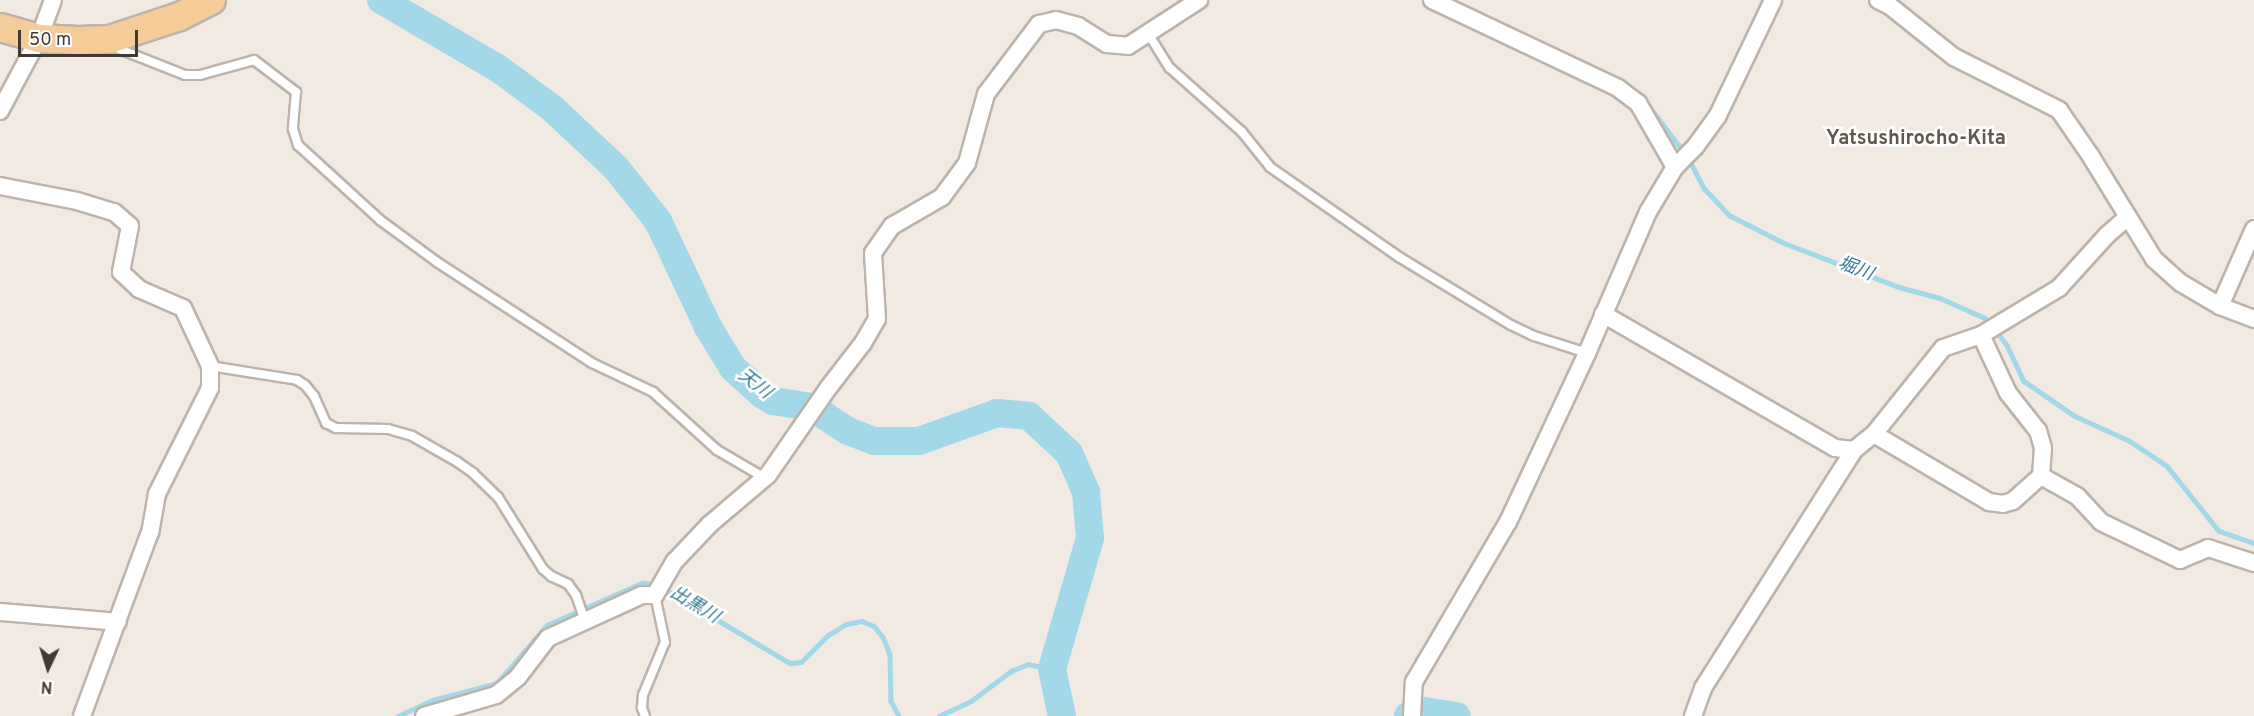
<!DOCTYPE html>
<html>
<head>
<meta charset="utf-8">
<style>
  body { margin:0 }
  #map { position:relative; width:2254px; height:716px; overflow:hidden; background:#f0eae3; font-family:Overpass,"Noto Sans JP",sans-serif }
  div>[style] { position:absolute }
  .stream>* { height:4.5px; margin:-2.25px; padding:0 2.25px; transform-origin:2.25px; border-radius:2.25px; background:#a3d8e9 }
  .river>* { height:28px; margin:-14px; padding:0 14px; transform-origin:14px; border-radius:14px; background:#a3d8e9 }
  .roads { filter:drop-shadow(2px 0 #bdb3aa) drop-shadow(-2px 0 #bdb3aa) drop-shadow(0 2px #bdb3aa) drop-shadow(0 -2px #bdb3aa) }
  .service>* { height:8px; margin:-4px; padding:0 4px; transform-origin:4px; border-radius:4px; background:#fff }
  .minor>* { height:16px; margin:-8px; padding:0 8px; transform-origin:8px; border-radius:8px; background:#fff }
  .primary>* { height:27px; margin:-13.5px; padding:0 13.5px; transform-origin:13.5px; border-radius:13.5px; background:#f5cb97 }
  span { translate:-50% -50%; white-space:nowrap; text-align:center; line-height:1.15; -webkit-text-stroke:5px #fff; paint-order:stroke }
  .water-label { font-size:18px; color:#337b94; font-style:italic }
  .quarter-label { font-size:20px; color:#63564c; font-weight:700 }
  .north { position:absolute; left:18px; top:638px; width:60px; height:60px; -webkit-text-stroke:4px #fff; paint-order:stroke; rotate:184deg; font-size:16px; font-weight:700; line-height:24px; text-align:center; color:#413a34 }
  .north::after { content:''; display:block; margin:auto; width:21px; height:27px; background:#413a34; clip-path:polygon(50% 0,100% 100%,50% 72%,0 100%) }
  .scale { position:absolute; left:18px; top:30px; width:120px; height:27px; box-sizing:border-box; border:3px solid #413a34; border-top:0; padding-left:8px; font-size:18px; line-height:21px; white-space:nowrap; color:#413a34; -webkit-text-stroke:4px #fff; paint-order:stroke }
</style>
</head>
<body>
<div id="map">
  <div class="stream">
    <div style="left:1646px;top:102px;width:63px;rotate:52.8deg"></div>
    <div style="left:1689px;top:159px;width:33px;rotate:63deg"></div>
    <div style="left:1704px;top:188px;width:37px;rotate:47deg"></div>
    <div style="left:1729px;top:215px;width:62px;rotate:27deg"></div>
    <div style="left:1784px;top:243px;width:123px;rotate:20.9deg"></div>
    <div style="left:1899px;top:287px;width:42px;rotate:15deg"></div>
    <div style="left:1940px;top:298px;width:49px;rotate:24deg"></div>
    <div style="left:1985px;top:318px;width:8px;rotate:50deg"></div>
    <div style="left:1996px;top:331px;width:18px;rotate:52deg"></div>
    <div style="left:2007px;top:345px;width:40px;rotate:65deg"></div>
    <div style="left:2024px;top:381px;width:62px;rotate:34.5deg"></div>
    <div style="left:2075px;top:416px;width:60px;rotate:24.4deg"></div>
    <div style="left:2130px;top:441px;width:45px;rotate:34deg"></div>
    <div style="left:2167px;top:466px;width:83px;rotate:51.3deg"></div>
    <div style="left:2219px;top:531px;width:37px;rotate:19deg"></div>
    <div style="left:664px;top:588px;width:147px;rotate:30.8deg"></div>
    <div style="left:790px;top:663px;width:11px;rotate:-5deg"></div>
    <div style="left:801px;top:662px;width:37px;rotate:-45deg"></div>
    <div style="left:827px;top:636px;width:22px;rotate:-32deg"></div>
    <div style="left:846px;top:624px;width:16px;rotate:-11deg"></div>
    <div style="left:862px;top:621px;width:13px;rotate:23deg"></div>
    <div style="left:874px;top:626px;width:14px;rotate:51deg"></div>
    <div style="left:883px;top:637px;width:18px;rotate:68deg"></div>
    <div style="left:890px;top:654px;width:47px;rotate:88.8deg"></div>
    <div style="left:891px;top:701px;width:17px;rotate:62deg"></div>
    <div style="left:398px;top:716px;width:38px;rotate:-25deg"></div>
    <div style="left:433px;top:700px;width:66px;rotate:-14.9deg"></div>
    <div style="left:497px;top:683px;width:77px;rotate:-49.2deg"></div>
    <div style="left:547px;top:625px;width:104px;rotate:-23.9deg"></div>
    <div style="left:642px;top:583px;width:15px;rotate:4deg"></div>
    <div style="left:939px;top:716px;width:35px;rotate:-25deg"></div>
    <div style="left:971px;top:701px;width:50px;rotate:-36.9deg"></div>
    <div style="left:1011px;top:671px;width:18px;rotate:-22deg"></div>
    <div style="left:1028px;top:664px;width:25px;rotate:12deg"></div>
  </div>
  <div class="river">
    <div style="left:381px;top:0;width:137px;rotate:30.3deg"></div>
    <div style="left:499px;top:69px;width:67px;rotate:36.5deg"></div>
    <div style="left:553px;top:109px;width:86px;rotate:43.1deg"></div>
    <div style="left:616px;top:168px;width:68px;rotate:51.6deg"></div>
    <div style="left:658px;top:221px;width:117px;rotate:64.7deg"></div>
    <div style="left:708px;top:327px;width:48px;rotate:58.6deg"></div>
    <div style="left:733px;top:368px;width:40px;rotate:42deg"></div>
    <div style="left:763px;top:395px;width:12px;rotate:31deg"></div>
    <div style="left:773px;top:401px;width:38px;rotate:9deg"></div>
    <div style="left:811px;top:407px;width:44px;rotate:33deg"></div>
    <div style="left:848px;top:431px;width:28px;rotate:21deg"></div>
    <div style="left:874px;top:441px;width:45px"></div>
    <div style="left:919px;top:441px;width:83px;rotate:-19.7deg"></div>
    <div style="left:997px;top:413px;width:32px;rotate:5deg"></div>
    <div style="left:1029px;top:416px;width:54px;rotate:42.8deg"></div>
    <div style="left:1069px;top:453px;width:43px;rotate:66.4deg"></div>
    <div style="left:1086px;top:492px;width:46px;rotate:85deg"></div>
    <div style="left:1090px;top:538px;width:136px;rotate:106.2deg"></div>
    <div style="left:1052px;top:669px;width:48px;rotate:78deg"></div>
    <div style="left:1408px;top:716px;width:17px;rotate:-17deg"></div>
    <div style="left:1424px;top:711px;width:33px;rotate:9deg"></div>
  </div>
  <div class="roads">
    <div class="service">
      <div style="left:1149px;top:35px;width:39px;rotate:58deg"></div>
      <div style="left:1170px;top:68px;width:96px;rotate:41.6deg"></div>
      <div style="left:1242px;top:132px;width:45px;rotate:51.3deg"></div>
      <div style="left:1270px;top:167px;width:157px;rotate:34.9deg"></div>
      <div style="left:1399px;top:257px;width:131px;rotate:31.3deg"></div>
      <div style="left:1511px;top:325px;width:25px;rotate:26deg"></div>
      <div style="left:1534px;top:336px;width:56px;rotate:17.8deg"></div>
      <div style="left:111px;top:43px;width:5px;rotate:53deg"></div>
      <div style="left:114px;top:47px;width:76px;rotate:21.5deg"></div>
      <div style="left:185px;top:75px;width:15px"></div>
      <div style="left:200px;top:75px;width:56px;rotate:-15.5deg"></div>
      <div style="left:254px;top:60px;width:53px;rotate:37.3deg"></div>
      <div style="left:296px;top:92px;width:37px;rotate:95deg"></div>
      <div style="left:293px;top:129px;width:17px;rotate:73deg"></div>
      <div style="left:298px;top:145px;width:111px;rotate:42.4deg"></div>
      <div style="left:380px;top:220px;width:71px;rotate:36.4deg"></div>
      <div style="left:437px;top:262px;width:185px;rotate:33.1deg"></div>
      <div style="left:592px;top:363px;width:68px;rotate:25.4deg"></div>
      <div style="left:653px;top:392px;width:86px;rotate:42.2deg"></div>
      <div style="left:717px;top:450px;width:56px;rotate:30.3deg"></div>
      <div style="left:210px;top:366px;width:88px;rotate:9.1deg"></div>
      <div style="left:297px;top:380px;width:9px;rotate:32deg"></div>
      <div style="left:305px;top:385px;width:14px;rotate:51deg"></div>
      <div style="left:314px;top:396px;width:30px;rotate:66deg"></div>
      <div style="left:326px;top:423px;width:11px;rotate:27deg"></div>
      <div style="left:336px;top:428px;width:52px;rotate:1.1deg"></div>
      <div style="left:388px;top:429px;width:25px;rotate:16deg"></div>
      <div style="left:412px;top:436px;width:51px;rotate:29.6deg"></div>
      <div style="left:456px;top:461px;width:21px;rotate:35deg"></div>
      <div style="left:473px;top:473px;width:35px;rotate:44deg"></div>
      <div style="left:498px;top:497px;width:85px;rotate:58deg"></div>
      <div style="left:543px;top:569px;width:11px;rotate:41deg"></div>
      <div style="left:551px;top:576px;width:19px;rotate:25deg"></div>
      <div style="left:568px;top:584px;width:14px;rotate:54deg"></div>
      <div style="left:576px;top:595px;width:28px;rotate:71deg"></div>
      <div style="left:645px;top:716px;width:9px;rotate:-111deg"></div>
      <div style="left:642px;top:708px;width:13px;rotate:-86deg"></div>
      <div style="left:643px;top:695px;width:57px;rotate:-67.5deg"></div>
      <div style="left:665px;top:642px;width:48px;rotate:-102deg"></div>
    </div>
    <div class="minor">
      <div style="left:1432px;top:0;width:206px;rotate:25.3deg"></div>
      <div style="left:1618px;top:88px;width:25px;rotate:37deg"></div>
      <div style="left:1638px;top:103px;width:74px;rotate:60deg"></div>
      <div style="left:1878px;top:0;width:13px;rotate:27deg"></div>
      <div style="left:1890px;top:6px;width:82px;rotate:38.6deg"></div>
      <div style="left:1954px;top:57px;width:118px;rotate:26.8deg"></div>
      <div style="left:2059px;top:110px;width:55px;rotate:55.4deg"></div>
      <div style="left:2090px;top:155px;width:122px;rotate:58.4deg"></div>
      <div style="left:2154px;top:259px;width:36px;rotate:42deg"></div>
      <div style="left:2181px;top:283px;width:45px;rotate:30.5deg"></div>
      <div style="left:2220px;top:306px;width:36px;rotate:21deg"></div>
      <div style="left:0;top:111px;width:83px;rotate:-61.9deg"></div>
      <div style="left:39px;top:38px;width:40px;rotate:-69.8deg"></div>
      <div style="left:0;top:186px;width:78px;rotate:11deg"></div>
      <div style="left:77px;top:201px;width:39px;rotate:17deg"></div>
      <div style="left:114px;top:212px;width:21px;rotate:41deg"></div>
      <div style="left:130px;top:226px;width:47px;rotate:101.1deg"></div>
      <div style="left:121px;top:272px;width:25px;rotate:43deg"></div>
      <div style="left:139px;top:289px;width:48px;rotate:23.4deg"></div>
      <div style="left:183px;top:308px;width:64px;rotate:65deg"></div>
      <div style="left:210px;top:366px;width:22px;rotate:90deg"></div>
      <div style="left:210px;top:388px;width:119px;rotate:116.6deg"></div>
      <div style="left:157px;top:494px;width:39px;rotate:100deg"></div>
      <div style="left:150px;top:532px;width:196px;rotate:110.3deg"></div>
      <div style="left:2220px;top:306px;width:84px;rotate:-66.2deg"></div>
      <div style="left:1603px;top:314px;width:268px;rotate:30deg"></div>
      <div style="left:1835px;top:448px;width:19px;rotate:6deg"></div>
      <div style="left:1874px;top:434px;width:134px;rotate:30.6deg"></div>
      <div style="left:1989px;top:502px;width:14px;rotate:8deg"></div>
      <div style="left:2003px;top:504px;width:10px;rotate:-17deg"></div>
      <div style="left:2013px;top:501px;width:38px;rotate:-42deg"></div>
      <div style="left:2041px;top:476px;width:28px;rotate:-86deg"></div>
      <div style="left:2043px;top:448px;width:18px;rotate:-106deg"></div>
      <div style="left:2038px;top:431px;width:48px;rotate:-128.3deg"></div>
      <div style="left:2008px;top:393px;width:64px;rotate:-115deg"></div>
      <div style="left:2041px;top:476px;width:41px;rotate:29.1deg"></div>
      <div style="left:2077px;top:496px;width:35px;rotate:47deg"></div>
      <div style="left:2101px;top:522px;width:88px;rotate:25.7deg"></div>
      <div style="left:2180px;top:560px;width:30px;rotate:-23deg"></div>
      <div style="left:2208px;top:548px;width:48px;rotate:18.1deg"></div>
      <div style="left:0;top:612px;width:118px;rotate:4.8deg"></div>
      <div style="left:424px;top:716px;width:75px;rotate:-16.3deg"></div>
      <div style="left:496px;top:695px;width:28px;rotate:-39deg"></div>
      <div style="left:518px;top:677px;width:49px;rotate:-52.4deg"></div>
      <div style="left:548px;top:638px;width:103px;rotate:-24.6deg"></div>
      <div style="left:642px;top:595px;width:13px"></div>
      <div style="left:655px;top:595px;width:39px;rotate:-60deg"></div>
      <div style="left:675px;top:561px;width:50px;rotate:-46.6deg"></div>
      <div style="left:709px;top:525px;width:77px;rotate:-40.3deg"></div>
      <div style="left:768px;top:475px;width:107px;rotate:-55.3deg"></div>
      <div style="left:829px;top:387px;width:56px;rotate:-52.3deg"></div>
      <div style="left:863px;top:343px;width:28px;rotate:-60deg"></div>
      <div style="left:877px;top:319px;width:66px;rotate:-93.5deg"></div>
      <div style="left:873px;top:253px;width:33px;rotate:-55deg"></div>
      <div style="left:892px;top:226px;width:58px;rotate:-30.1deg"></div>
      <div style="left:942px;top:197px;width:42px;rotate:-53.7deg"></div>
      <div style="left:967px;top:163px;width:72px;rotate:-74.6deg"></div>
      <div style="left:986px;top:94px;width:88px;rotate:-52.9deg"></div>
      <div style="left:1039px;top:24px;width:17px;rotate:-13deg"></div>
      <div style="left:1056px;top:20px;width:23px;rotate:15deg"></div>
      <div style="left:1078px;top:26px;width:34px;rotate:32deg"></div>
      <div style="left:1107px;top:44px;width:21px;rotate:5deg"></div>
      <div style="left:1128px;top:46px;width:85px;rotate:-32.9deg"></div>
      <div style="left:1412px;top:716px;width:34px;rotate:-87deg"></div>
      <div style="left:1414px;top:682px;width:186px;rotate:-59.6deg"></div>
      <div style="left:1508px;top:522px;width:187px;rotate:-64.9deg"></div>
      <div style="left:1587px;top:353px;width:154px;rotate:-66.6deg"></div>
      <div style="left:1648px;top:212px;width:52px;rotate:-59deg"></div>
      <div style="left:1675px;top:167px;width:28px;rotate:-45deg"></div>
      <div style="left:1695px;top:147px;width:39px;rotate:-54deg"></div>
      <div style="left:1718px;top:115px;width:127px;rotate:-64.4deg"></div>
      <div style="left:1693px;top:716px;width:30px;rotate:-70deg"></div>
      <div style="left:1703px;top:688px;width:282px;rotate:-57.6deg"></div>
      <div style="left:1854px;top:450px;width:26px;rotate:-39deg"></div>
      <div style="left:1874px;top:434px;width:110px;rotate:-51.3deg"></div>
      <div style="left:1943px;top:348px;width:40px;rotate:-18.9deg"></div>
      <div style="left:1981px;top:335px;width:91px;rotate:-31.1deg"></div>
      <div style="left:2059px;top:288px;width:72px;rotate:-47.8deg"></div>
      <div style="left:2107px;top:235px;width:28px;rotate:-41deg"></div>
    </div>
    <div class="primary">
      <div style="left:0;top:27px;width:41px;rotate:15.8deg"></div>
      <div style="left:39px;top:38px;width:39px;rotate:3deg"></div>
      <div style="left:78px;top:40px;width:31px;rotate:-2deg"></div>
      <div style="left:109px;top:39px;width:74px;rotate:-18.2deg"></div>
      <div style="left:179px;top:16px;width:36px;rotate:-27deg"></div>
    </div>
  </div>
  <div class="water-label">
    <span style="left:1855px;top:270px;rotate:21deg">堀川</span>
    <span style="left:754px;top:385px;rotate:38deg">天川</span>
    <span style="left:694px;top:606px;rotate:31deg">出黒川</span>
  </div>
  <div class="quarter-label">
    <span style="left:1916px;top:139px">Yatsushirocho-Kita</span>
  </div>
  <div class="north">N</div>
  <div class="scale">50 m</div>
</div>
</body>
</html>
